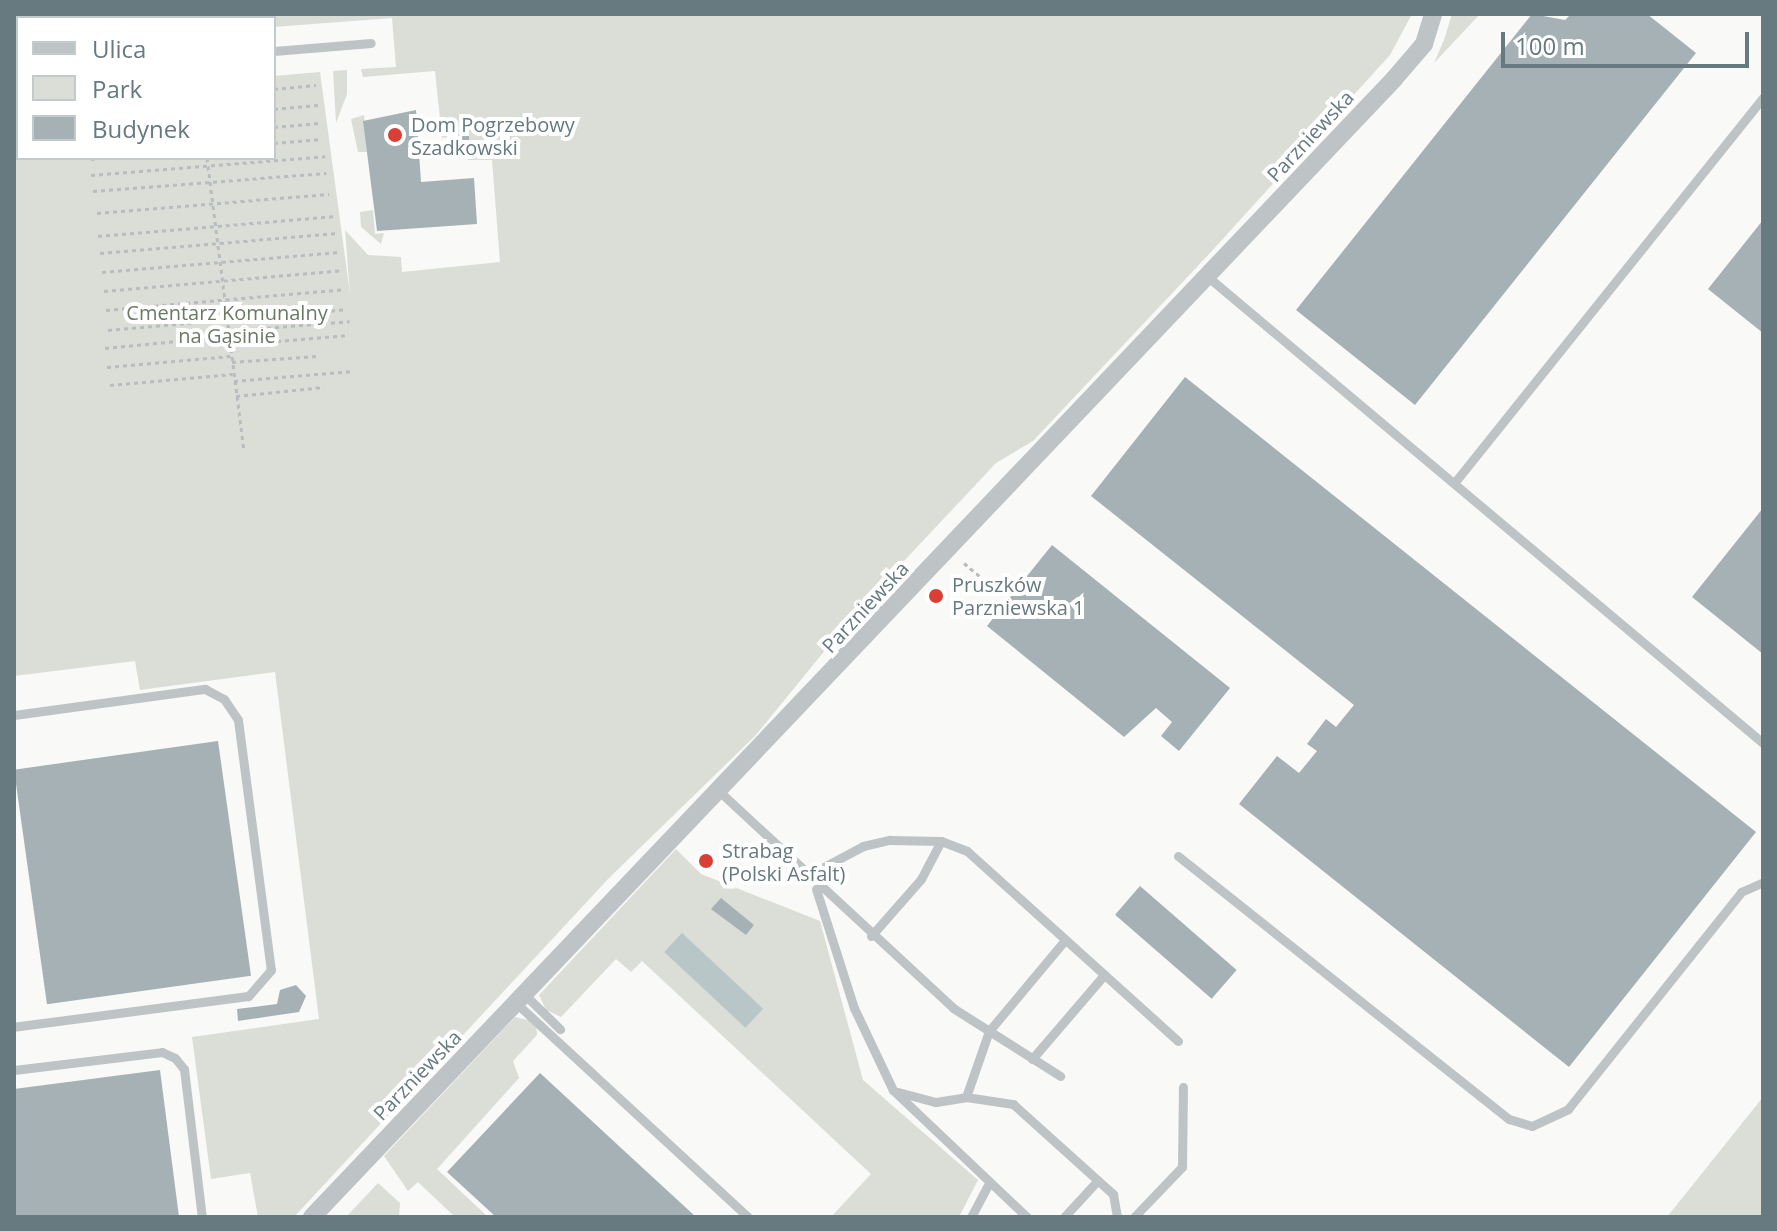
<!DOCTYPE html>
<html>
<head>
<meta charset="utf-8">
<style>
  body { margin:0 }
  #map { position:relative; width:1777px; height:1231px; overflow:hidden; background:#f9f9f7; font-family:"Open Sans",sans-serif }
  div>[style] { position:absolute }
  .green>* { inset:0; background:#daded6 }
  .water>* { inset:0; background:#b8c6c8; transform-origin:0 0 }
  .building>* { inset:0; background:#a5b1b4; transform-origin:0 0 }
  .path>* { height:3px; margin-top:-1.5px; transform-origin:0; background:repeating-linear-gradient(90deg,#b9bdbf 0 4px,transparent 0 8px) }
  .lane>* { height:9px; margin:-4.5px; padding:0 4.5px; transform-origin:4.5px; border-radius:4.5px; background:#bec4c6 }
  .street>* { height:18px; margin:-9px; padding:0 9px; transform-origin:9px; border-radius:9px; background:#bec4c6 }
  .dots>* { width:22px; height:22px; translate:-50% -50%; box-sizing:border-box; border:4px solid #fff; border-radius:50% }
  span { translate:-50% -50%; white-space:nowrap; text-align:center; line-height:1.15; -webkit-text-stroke:8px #fff; paint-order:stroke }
  .poi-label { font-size:20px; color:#667a80 }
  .left { translate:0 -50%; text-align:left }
  .street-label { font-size:20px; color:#667a80 }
  .park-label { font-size:20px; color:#6c7965 }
  .frame { position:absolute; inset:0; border:16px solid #667a80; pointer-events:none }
  .legend { position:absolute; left:16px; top:16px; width:260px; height:144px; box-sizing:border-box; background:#fff; border:2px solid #c2cacc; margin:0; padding:10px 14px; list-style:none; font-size:24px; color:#667a80 }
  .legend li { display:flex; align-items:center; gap:16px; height:40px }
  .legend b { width:40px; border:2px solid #c2cacc }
  .scale { position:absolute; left:1501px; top:32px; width:248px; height:36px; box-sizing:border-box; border:4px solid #667a80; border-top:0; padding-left:10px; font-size:24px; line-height:28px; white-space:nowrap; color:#667a80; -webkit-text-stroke:6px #fff; paint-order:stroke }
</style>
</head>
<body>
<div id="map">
  <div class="green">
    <div style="clip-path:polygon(14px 14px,1412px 14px,1390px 55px,1210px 253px,1033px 441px,996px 463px,858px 610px,755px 736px,608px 879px,294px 1217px,258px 1217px,250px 1173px,211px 1179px,192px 1037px,319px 1019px,275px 672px,140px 690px,135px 661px,14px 676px,14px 97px,18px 158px,274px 158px,274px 76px,320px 72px,350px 294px,345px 230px,368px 255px,401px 257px,402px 272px,500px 262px,492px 160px,468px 160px,469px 134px,442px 138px,435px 71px,363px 77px,361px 69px,396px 67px,392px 18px,274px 27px,274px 18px,18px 18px,14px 47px)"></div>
    <div style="clip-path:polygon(1452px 14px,1480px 14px,1434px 63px,1444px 40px)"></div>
    <div style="clip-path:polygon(347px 70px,347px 94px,336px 123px,333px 71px)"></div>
    <div style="clip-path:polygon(364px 115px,367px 152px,358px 152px,351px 119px)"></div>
    <div style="clip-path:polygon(373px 210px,375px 234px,384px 233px,381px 244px,361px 227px,360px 212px)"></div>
    <div style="clip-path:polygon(676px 849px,701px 874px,820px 921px,863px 1080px,978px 1180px,959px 1217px,831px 1217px,871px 1174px,642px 961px,631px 972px,616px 959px,561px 1017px,546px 1010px,539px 995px)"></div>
    <div style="clip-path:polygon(515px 1017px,536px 1022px,537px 1035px,513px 1061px,519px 1078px,437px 1169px,488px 1217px,455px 1217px,418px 1182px,408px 1191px,384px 1156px)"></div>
    <div style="clip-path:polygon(1763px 1097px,1763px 1217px,1667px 1217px)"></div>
    <div style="clip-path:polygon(378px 1183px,400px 1203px,399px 1217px,346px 1217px)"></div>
  </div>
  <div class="water">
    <div style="left:682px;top:933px;width:111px;height:26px;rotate:43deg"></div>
  </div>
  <div class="building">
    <div style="clip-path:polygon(1532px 14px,1565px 20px,1571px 14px,1647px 14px,1696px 53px,1415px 405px,1296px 310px)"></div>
    <div style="clip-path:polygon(416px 110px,421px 182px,474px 178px,477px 224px,377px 231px,363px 121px)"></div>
    <div style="left:458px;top:134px;width:11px;height:15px"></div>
    <div style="clip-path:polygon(1763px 220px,1763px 333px,1708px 289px)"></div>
    <div style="clip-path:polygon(1185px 377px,1756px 832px,1569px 1067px,1239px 804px,1277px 756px,1299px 773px,1317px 751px,1307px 744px,1326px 719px,1336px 727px,1354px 705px,1091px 496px)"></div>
    <div style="clip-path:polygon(1763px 508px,1763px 654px,1692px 597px)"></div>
    <div style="clip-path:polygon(1052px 545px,1230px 688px,1179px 751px,1161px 736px,1172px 722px,1156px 708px,1124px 737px,987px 626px)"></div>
    <div style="left:218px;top:741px;width:237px;height:206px;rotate:82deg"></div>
    <div style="left:709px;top:851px;width:8px;height:19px;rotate:45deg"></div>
    <div style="left:1140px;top:886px;width:128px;height:38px;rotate:41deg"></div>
    <div style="clip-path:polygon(721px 898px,754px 925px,746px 935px,711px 909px)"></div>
    <div style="clip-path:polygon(296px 985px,306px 996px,299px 1012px,238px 1021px,237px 1009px,277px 1004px,280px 990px)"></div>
    <div style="clip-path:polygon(160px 1070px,179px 1217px,14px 1217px,14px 1089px)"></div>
    <div style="clip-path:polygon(540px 1073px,633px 1159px,696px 1217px,496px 1217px,447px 1172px)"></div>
  </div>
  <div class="path">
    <div style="left:274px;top:89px;width:42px;rotate:-5.4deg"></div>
    <div style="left:274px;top:109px;width:44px;rotate:-5.2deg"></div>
    <div style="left:274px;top:127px;width:46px;rotate:-5deg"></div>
    <div style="left:274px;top:143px;width:48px;rotate:-4.8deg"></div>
    <div style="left:207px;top:158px;width:293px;rotate:82.8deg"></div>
    <div style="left:91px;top:159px;width:8px;rotate:-7deg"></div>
    <div style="left:91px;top:175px;width:235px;rotate:-4.6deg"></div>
    <div style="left:93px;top:191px;width:234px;rotate:-4.4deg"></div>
    <div style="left:97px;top:213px;width:233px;rotate:-4.7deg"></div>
    <div style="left:98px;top:236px;width:238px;rotate:-4.8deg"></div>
    <div style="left:100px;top:253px;width:238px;rotate:-4.8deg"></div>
    <div style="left:102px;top:272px;width:238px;rotate:-4.8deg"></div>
    <div style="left:104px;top:291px;width:239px;rotate:-5deg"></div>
    <div style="left:106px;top:310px;width:239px;rotate:-5deg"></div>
    <div style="left:108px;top:330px;width:239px;rotate:-5deg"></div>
    <div style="left:227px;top:331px;width:123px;rotate:-4.6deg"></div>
    <div style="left:229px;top:345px;width:120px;rotate:-4.8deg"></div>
    <div style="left:105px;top:348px;width:124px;rotate:-5.6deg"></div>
    <div style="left:232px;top:362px;width:85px;rotate:-4deg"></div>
    <div style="left:107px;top:367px;width:124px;rotate:-5.1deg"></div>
    <div style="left:234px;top:381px;width:120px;rotate:-4.8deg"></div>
    <div style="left:110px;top:385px;width:123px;rotate:-5.1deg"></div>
    <div style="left:236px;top:396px;width:88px;rotate:-5.8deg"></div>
    <div style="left:964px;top:563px;width:39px;rotate:40deg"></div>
  </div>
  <div class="lane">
    <div style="left:274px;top:51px;width:97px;rotate:-4.7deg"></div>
    <div style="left:14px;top:70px;width:4px;rotate:-14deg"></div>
    <div style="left:1208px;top:277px;width:725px;rotate:40.02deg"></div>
    <div style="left:1455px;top:482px;width:493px;rotate:-51.3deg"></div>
    <div style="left:14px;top:715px;width:193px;rotate:-7.8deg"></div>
    <div style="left:205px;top:689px;width:21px;rotate:28deg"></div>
    <div style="left:224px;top:699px;width:25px;rotate:56deg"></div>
    <div style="left:238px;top:720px;width:252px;rotate:82.5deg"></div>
    <div style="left:271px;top:970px;width:35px;rotate:131deg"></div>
    <div style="left:248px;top:996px;width:236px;rotate:172.5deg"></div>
    <div style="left:720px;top:792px;width:318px;rotate:42.8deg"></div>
    <div style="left:953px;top:1008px;width:127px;rotate:32.4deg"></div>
    <div style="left:1178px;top:856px;width:423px;rotate:38.5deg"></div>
    <div style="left:1509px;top:1119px;width:24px;rotate:17deg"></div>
    <div style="left:1532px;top:1126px;width:40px;rotate:-25deg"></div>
    <div style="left:1568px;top:1109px;width:278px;rotate:-51.4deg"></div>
    <div style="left:1741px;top:892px;width:24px;rotate:-24deg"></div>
    <div style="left:805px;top:877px;width:66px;rotate:-28.1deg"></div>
    <div style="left:863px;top:846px;width:28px;rotate:-13deg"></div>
    <div style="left:890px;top:840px;width:51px;rotate:1.1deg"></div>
    <div style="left:941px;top:841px;width:28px;rotate:21deg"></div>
    <div style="left:967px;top:851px;width:284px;rotate:42deg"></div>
    <div style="left:816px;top:889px;width:125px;rotate:72.3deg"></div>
    <div style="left:854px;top:1008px;width:91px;rotate:64.6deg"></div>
    <div style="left:893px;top:1090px;width:185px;rotate:43.5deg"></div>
    <div style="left:871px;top:936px;width:76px;rotate:-48.7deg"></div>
    <div style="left:921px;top:879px;width:43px;rotate:-62.2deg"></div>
    <div style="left:525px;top:995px;width:49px;rotate:44.2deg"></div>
    <div style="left:516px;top:1003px;width:316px;rotate:42.7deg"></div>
    <div style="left:1032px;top:1059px;width:111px;rotate:-49.4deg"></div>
    <div style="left:14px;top:1070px;width:149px;rotate:-6.9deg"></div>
    <div style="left:162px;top:1052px;width:14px;rotate:25deg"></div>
    <div style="left:175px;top:1058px;width:14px;rotate:51deg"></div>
    <div style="left:184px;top:1069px;width:149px;rotate:83.1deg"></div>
    <div style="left:898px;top:1092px;width:39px;rotate:15deg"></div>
    <div style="left:936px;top:1102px;width:30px;rotate:-9deg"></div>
    <div style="left:966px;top:1097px;width:48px;rotate:8.5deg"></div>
    <div style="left:1013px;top:1104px;width:135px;rotate:42deg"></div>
    <div style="left:1113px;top:1194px;width:23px;rotate:80deg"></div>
    <div style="left:966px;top:1097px;width:70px;rotate:-70.8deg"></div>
    <div style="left:989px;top:1031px;width:119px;rotate:-50.1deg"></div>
    <div style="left:971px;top:1217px;width:36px;rotate:-62deg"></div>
    <div style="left:1064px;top:1217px;width:50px;rotate:-47.4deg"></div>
    <div style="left:1134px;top:1217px;width:69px;rotate:-46.2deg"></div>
    <div style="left:1182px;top:1167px;width:80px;rotate:-89.3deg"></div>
  </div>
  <div class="street">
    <div style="left:312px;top:1217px;width:1570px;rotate:-46.44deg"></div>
    <div style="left:1394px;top:79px;width:46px;rotate:-49.4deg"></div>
    <div style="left:1424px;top:44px;width:31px;rotate:-73deg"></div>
  </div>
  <div class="dots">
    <div style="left:395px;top:135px;background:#da3f36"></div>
    <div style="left:936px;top:596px;background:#da3f36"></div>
    <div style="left:706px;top:861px;background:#da3f36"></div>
  </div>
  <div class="poi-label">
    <span class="left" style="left:411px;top:136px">Dom Pogrzebowy<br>Szadkowski</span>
    <span class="left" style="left:952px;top:596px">Pruszków<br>Parzniewska 1</span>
    <span class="left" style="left:722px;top:862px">Strabag<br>(Polski Asfalt)</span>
  </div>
  <div class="street-label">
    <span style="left:1310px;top:136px;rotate:-47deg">Parzniewska</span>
    <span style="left:865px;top:607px;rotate:-47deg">Parzniewska</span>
    <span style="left:417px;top:1075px;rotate:-46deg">Parzniewska</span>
  </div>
  <div class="park-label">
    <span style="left:227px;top:324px">Cmentarz Komunalny<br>na Gąsinie</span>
  </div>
  <div class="frame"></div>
  <ul class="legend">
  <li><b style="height:10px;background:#bec4c6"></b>Ulica</li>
  <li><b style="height:22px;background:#daded6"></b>Park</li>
  <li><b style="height:22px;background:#a5b1b4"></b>Budynek</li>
  </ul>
  <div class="scale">100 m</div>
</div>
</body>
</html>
